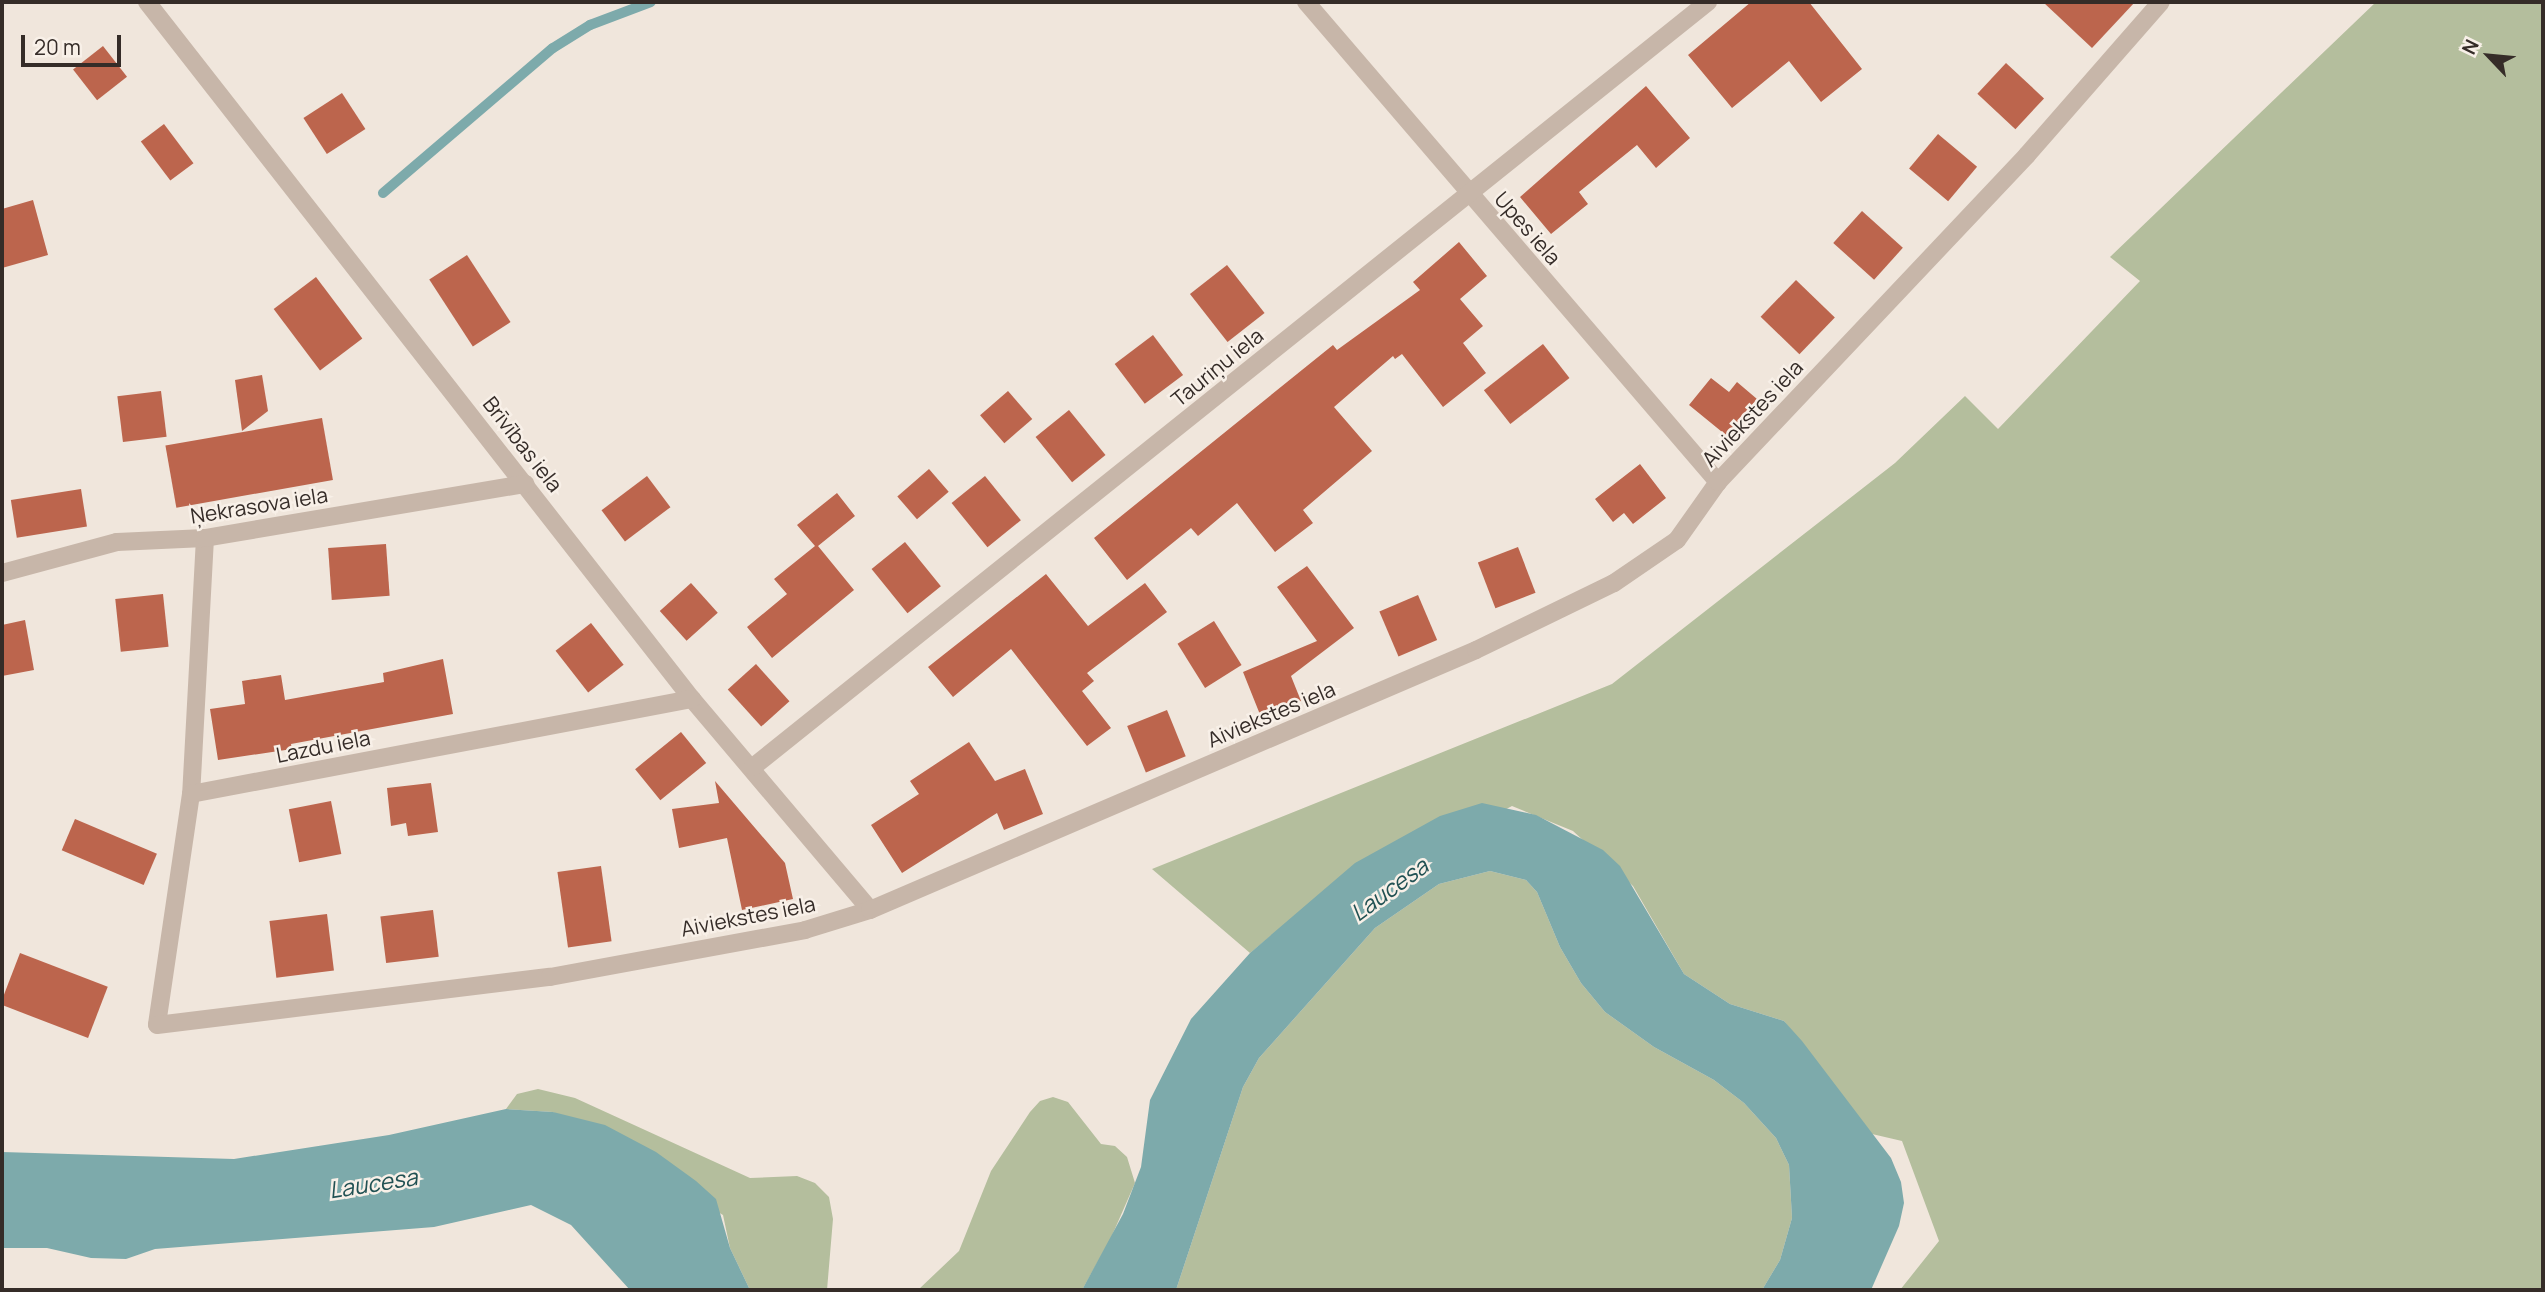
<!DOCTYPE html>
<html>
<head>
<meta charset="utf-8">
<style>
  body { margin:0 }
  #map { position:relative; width:2545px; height:1292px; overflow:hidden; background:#f0e6dc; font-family:Manrope,sans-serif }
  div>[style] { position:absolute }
  .green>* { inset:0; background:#b4be9d }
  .water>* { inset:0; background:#7daaab }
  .stream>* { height:10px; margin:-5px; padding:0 5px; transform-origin:5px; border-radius:5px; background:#7daaab }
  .building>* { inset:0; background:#bc654d; transform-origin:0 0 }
  .minor>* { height:18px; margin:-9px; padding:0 9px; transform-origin:9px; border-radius:9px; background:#c7b6a9 }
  span { translate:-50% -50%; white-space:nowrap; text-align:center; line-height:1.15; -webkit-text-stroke:5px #f8f0e8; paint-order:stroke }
  .street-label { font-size:21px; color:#352c28 }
  .water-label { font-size:23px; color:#215153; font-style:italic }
  .frame { position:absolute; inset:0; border:4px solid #352c28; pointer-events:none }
  .north { position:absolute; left:2454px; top:21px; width:70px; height:70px; -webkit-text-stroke:5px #f8f0e8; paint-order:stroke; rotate:296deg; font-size:19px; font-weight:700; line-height:28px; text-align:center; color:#352c28 }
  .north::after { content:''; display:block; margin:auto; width:24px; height:32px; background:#352c28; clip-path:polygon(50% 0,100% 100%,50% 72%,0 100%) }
  .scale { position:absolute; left:21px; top:35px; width:100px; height:32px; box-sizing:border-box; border:4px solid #352c28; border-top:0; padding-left:9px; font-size:21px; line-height:24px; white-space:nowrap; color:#352c28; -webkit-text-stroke:5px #f8f0e8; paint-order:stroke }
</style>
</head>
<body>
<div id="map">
  <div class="green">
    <div style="clip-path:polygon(2376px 2px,2543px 2px,2543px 1290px,1900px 1290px,1939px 1241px,1902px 1141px,1872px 1134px,1784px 1021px,1730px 1004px,1684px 974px,1633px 886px,1573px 831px,1512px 806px,1278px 930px,1250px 953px,1152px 869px,1612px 684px,1895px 463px,1965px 396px,1998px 429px,2140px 281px,2110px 257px)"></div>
    <div style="clip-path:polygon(1490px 871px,1526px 880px,1537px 892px,1560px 947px,1581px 983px,1605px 1012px,1654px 1047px,1714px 1080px,1744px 1103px,1776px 1138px,1789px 1165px,1792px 1218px,1780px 1260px,1762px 1290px,1176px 1290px,1243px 1087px,1259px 1058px,1375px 928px,1439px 884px)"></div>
    <div style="clip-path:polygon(538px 1089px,575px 1098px,750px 1178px,797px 1176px,815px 1183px,829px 1197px,833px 1219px,827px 1290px,750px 1290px,730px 1248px,723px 1215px,553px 1112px,506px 1109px,517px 1094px)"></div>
    <div style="clip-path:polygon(1053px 1097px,1068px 1102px,1101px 1144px,1115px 1146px,1127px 1157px,1135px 1183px,1110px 1240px,1082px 1290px,918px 1290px,959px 1251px,991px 1171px,1030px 1112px,1040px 1101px)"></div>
  </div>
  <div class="water">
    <div style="clip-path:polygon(1482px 803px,1536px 815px,1603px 850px,1620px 866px,1684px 974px,1730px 1004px,1784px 1021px,1802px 1041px,1891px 1158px,1901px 1182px,1904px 1203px,1899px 1226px,1871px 1290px,1762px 1290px,1780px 1260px,1792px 1218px,1789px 1165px,1776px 1138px,1744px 1103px,1714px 1080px,1654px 1047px,1605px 1012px,1581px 983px,1560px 947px,1537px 892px,1526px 880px,1490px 871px,1439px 884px,1375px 928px,1259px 1058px,1243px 1087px,1176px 1290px,1082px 1290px,1123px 1214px,1141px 1167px,1150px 1100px,1191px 1019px,1250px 953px,1355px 863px,1440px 816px)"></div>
    <div style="clip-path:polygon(506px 1109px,553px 1112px,605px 1125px,656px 1152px,696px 1181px,716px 1199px,730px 1248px,750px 1290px,630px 1290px,571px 1225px,531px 1205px,434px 1227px,155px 1249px,126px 1259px,91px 1258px,47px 1248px,2px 1248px,2px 1152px,234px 1159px,389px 1135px)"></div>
  </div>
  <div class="stream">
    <div style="left:383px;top:193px;width:223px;rotate:-40.5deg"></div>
    <div style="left:553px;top:48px;width:44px;rotate:-31.9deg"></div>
    <div style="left:590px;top:25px;width:65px;rotate:-20.7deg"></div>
  </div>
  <div class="building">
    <div style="clip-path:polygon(1751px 2px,1809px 2px,1862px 69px,1821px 102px,1789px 61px,1732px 108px,1688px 55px)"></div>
    <div style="clip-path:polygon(2043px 2px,2135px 2px,2092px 48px)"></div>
    <div style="left:103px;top:46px;width:39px;height:38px;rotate:52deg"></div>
    <div style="left:2006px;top:63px;width:52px;height:42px;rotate:43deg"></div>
    <div style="clip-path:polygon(1646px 86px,1690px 138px,1656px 168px,1637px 145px,1579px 192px,1588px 204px,1551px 234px,1520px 197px)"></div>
    <div style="left:342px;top:93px;width:43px;height:46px;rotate:57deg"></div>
    <div style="left:164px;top:124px;width:49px;height:29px;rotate:53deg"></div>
    <div style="left:1938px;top:134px;width:51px;height:45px;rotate:40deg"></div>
    <div style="clip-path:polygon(33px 200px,48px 255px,2px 268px,2px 209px)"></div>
    <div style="left:1862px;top:211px;width:55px;height:43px;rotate:42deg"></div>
    <div style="clip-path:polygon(1459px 242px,1487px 276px,1460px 299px,1483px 326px,1463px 343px,1486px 373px,1443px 407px,1402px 354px,1395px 359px,1393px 356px,1334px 407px,1372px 451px,1303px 510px,1313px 523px,1275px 552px,1237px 503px,1198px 536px,1191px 528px,1127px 580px,1094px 538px,1333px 345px,1337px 350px,1420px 290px,1413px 282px)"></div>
    <div style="left:467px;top:255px;width:80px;height:45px;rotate:57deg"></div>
    <div style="left:1227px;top:265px;width:61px;height:47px;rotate:52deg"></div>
    <div style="left:316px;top:277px;width:77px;height:53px;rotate:53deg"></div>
    <div style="left:1796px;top:280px;width:54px;height:51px;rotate:44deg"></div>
    <div style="left:1153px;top:335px;width:50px;height:48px;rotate:53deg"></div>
    <div style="left:1543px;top:344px;width:43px;height:75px;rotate:52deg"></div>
    <div style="clip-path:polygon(262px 375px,268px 411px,242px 431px,235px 380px)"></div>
    <div style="clip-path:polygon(1711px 378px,1729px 392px,1737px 382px,1757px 399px,1727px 436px,1689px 405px)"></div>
    <div style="left:161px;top:391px;width:46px;height:44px;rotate:83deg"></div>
    <div style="left:1008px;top:391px;width:37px;height:37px;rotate:49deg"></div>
    <div style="left:1069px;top:410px;width:58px;height:43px;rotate:51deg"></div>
    <div style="left:322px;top:418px;width:63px;height:159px;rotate:80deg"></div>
    <div style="clip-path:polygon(1640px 464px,1666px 498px,1633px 524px,1624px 513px,1613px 522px,1595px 499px)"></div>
    <div style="left:929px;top:469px;width:30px;height:42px;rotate:49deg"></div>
    <div style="left:647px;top:476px;width:39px;height:57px;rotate:53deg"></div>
    <div style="left:985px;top:476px;width:57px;height:43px;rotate:51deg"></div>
    <div style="left:81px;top:489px;width:38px;height:71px;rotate:81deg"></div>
    <div style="clip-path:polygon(837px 493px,855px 516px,818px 546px,854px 590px,772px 658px,747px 627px,787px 594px,774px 579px,815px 546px,797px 525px)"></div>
    <div style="left:905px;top:542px;width:57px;height:43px;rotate:51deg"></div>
    <div style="left:386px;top:544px;width:52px;height:58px;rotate:86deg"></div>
    <div style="left:1518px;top:547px;width:49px;height:43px;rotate:69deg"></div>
    <div style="clip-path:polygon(1307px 566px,1354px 628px,1291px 676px,1301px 701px,1261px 717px,1243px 672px,1317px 641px,1277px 587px)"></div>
    <div style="clip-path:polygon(1046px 574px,1088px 626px,1145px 583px,1167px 612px,1087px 673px,1094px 681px,1082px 691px,1111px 728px,1087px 746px,1011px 649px,953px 697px,928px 667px)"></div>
    <div style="left:691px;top:583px;width:40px;height:42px;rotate:48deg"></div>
    <div style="left:163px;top:594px;width:53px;height:48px;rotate:84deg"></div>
    <div style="left:1418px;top:595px;width:49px;height:42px;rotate:67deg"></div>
    <div style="clip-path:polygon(25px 620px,34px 670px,2px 676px,2px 625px)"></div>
    <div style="left:1214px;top:621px;width:52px;height:43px;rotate:58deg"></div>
    <div style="left:591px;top:623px;width:53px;height:45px;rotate:52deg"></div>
    <div style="clip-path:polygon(443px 659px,453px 714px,291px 744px,292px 749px,218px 760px,210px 709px,245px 704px,242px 681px,281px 675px,285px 700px,384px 682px,383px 673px)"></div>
    <div style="left:756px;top:664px;width:50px;height:38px;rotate:48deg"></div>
    <div style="left:1167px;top:710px;width:50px;height:43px;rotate:68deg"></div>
    <div style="left:681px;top:732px;width:40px;height:59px;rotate:51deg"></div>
    <div style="clip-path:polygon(969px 742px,995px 781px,1025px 769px,1043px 814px,1004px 830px,997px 813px,902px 873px,871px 825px,919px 794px,910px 781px)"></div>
    <div style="clip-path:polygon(715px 781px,785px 863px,793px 899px,742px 910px,727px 838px,679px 848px,672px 809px,719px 803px)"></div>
    <div style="clip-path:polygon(431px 783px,438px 832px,408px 836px,406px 823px,391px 826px,387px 788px)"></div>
    <div style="left:331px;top:801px;width:54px;height:43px;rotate:79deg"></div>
    <div style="left:75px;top:819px;width:89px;height:34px;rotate:23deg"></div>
    <div style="left:601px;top:866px;width:76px;height:44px;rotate:82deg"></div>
    <div style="left:433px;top:910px;width:47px;height:53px;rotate:83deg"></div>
    <div style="left:327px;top:914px;width:57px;height:58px;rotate:83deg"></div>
    <div style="left:20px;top:953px;width:94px;height:55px;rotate:21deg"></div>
  </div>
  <div class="minor">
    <div style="left:147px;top:2px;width:885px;rotate:51.98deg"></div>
    <div style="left:692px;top:699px;width:276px;rotate:49.8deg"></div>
    <div style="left:1306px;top:2px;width:633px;rotate:49.36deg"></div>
    <div style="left:205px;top:538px;width:256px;rotate:93.1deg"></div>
    <div style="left:191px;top:794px;width:233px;rotate:98.4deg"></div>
    <div style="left:157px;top:1025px;width:396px;rotate:-7deg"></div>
    <div style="left:550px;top:977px;width:259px;rotate:-10.4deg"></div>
    <div style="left:805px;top:930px;width:68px;rotate:-17.1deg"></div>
    <div style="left:870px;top:910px;width:659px;rotate:-23.22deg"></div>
    <div style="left:1476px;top:650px;width:153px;rotate:-25.9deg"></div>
    <div style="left:1614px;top:583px;width:76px;rotate:-34.3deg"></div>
    <div style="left:1677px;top:540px;width:71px;rotate:-54.7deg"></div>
    <div style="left:1718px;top:482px;width:450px;rotate:-46.6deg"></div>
    <div style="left:2027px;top:155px;width:203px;rotate:-48.8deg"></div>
    <div style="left:2px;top:573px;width:119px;rotate:-15.1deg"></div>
    <div style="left:117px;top:542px;width:88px;rotate:-2.6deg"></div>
    <div style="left:205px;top:538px;width:325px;rotate:-9.6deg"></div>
    <div style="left:753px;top:767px;width:1224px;rotate:-38.7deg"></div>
    <div style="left:191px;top:794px;width:510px;rotate:-10.74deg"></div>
  </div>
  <div class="street-label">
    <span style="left:1528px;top:228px;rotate:49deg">Upes iela</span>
    <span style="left:1217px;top:367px;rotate:-39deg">Tauriņu iela</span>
    <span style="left:1752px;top:413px;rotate:-47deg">Aiviekstes iela</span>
    <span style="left:523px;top:444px;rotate:52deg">Brīvības iela</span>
    <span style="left:259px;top:505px;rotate:-9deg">Ņekrasova iela</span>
    <span style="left:1271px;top:714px;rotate:-23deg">Aiviekstes iela</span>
    <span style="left:323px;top:746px;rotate:-11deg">Lazdu iela</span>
    <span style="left:748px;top:916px;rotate:-11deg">Aiviekstes iela</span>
  </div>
  <div class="water-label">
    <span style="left:1389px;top:889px;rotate:-36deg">Laucesa</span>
    <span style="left:373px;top:1183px;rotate:-9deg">Laucesa</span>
  </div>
  <div class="frame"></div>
  <div class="north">N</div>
  <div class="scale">20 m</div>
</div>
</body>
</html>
